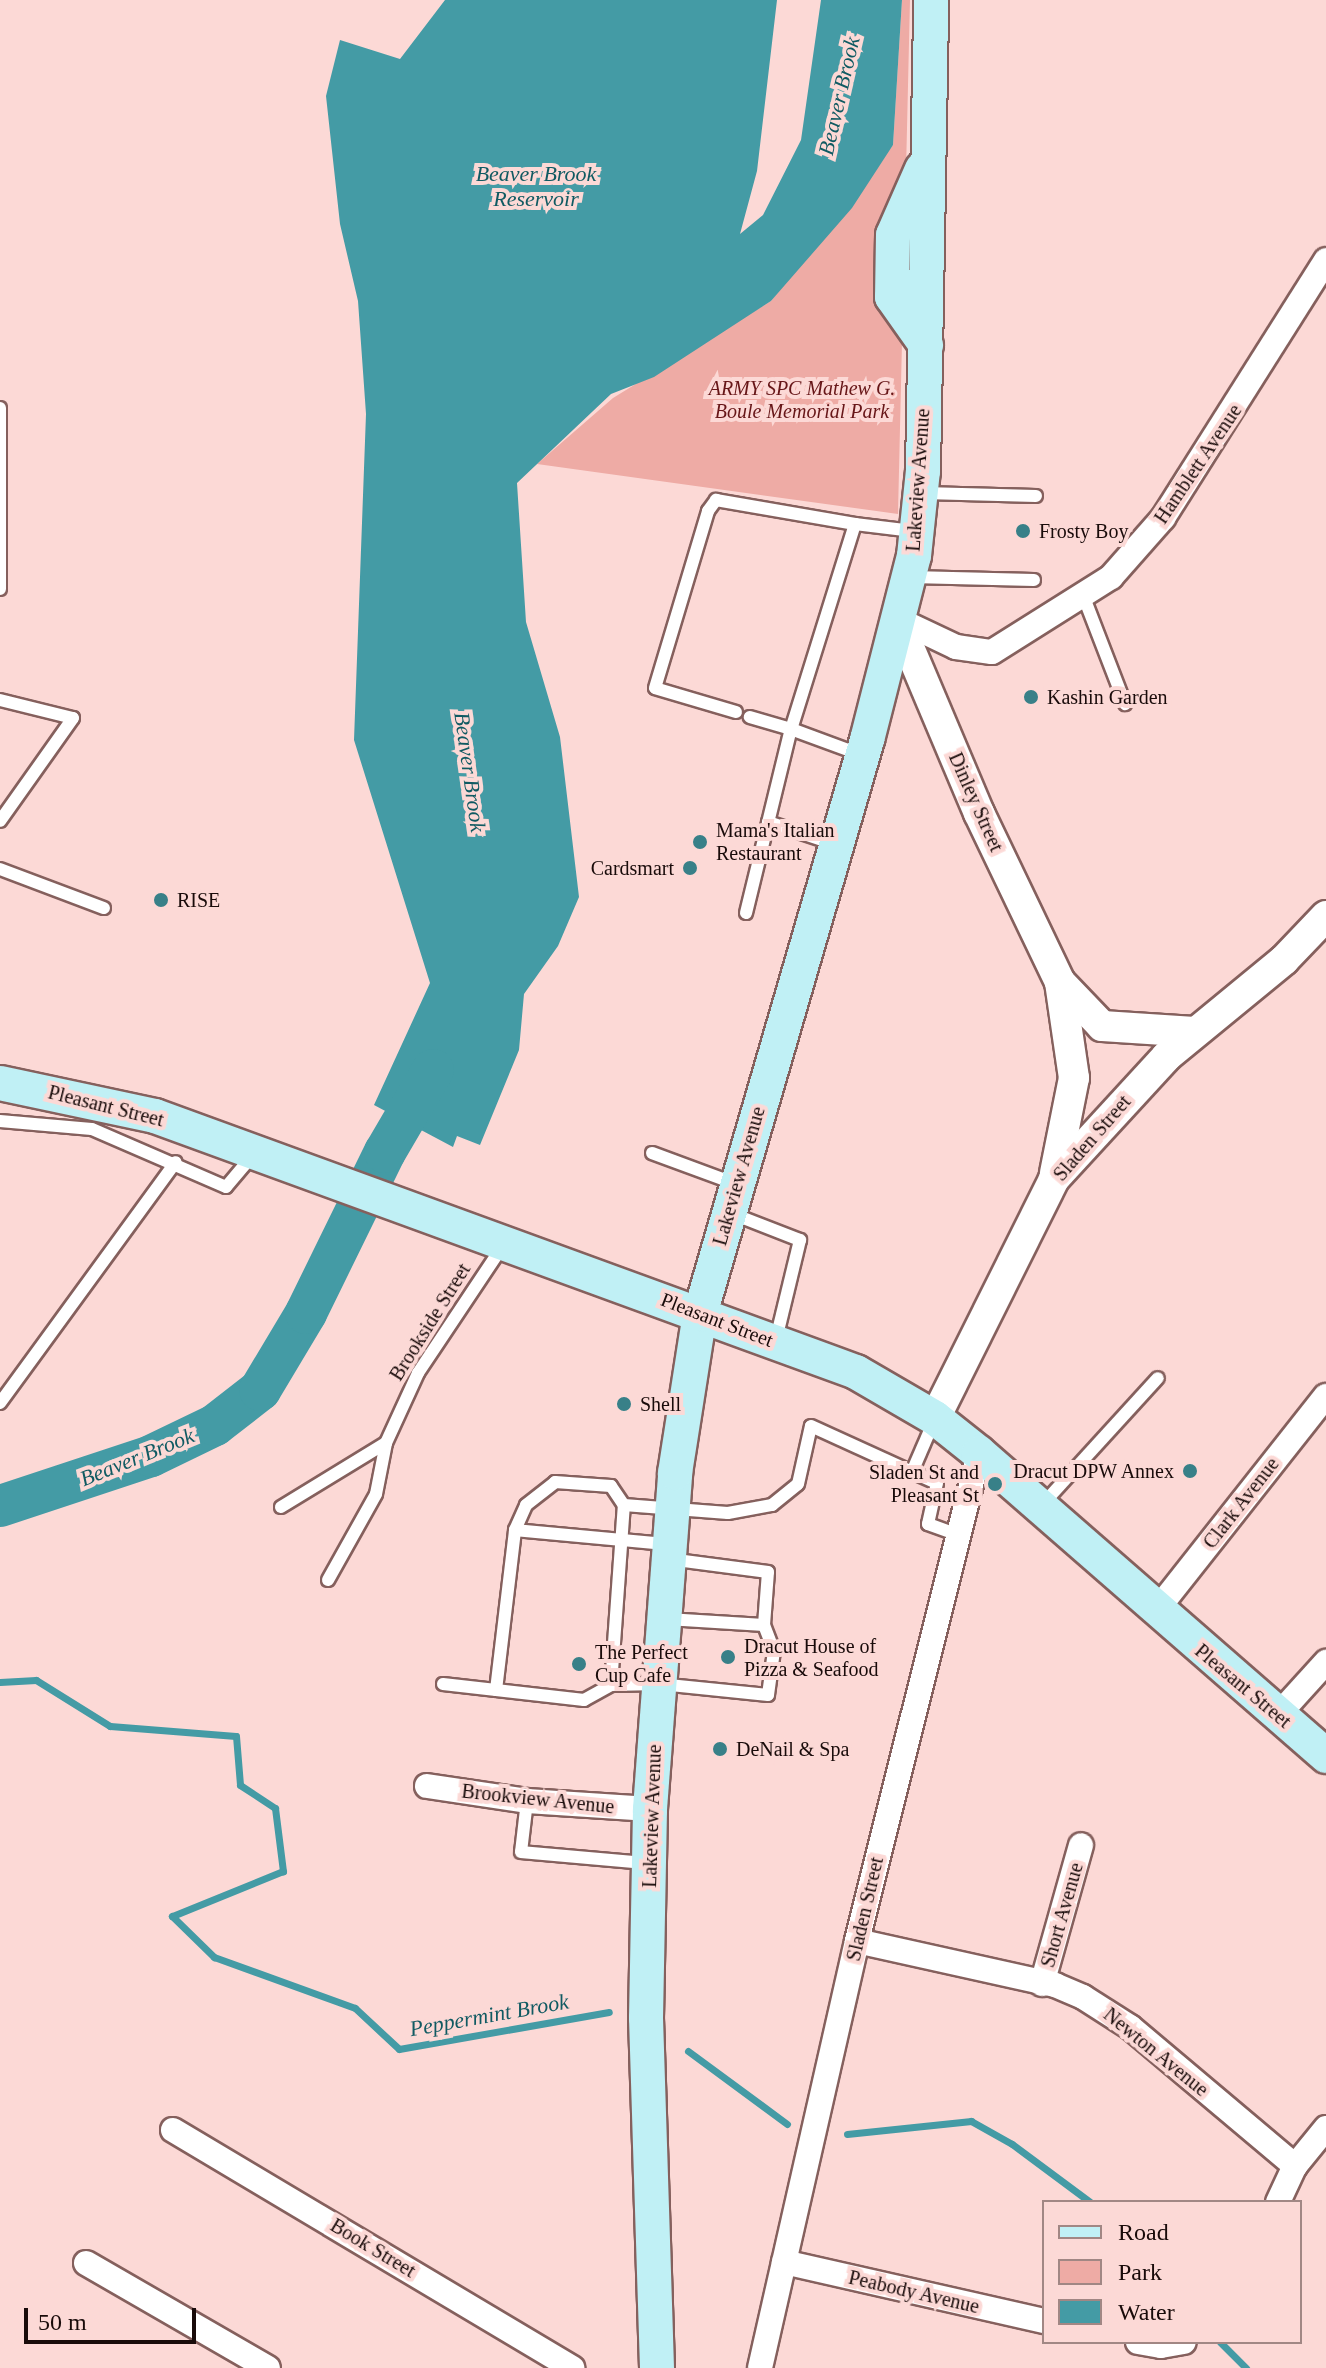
<!DOCTYPE html>
<html>
<head>
<meta charset="utf-8">
<style>
  body { margin:0 }
  #map { position:relative; width:1326px; height:2368px; overflow:hidden; background:#fcd9d6; font-family:Georgia,serif }
  div>[style] { position:absolute }
  .green>* { inset:0; background:#eeaba5 }
  .water>* { inset:0; background:#449ba5 }
  .stream>* { height:7px; margin:-3.5px; padding:0 3.5px; transform-origin:3.5px; border-radius:3.5px; background:#449ba5 }
  .river>* { height:42px; margin:-21px; padding:0 21px; transform-origin:21px; border-radius:21px; background:#449ba5 }
  .roads { filter:drop-shadow(2px 0 #85605d) drop-shadow(-2px 0 #85605d) drop-shadow(0 2px #85605d) drop-shadow(0 -2px #85605d) }
  .service>* { height:12px; margin:-6px; padding:0 6px; transform-origin:6px; border-radius:6px; background:#fff }
  .minor>* { height:24px; margin:-12px; padding:0 12px; transform-origin:12px; border-radius:12px; background:#fff }
  .tertiary>* { height:30px; margin:-15px; padding:0 15px; transform-origin:15px; border-radius:15px; background:#fff }
  .secondary>* { height:34px; margin:-17px; padding:0 17px; transform-origin:17px; border-radius:17px; background:#c0f0f5 }
  .dots>* { width:22px; height:22px; translate:-50% -50%; box-sizing:border-box; border:4px solid #fcd9d6; border-radius:50% }
  span { translate:-50% -50%; white-space:nowrap; text-align:center; line-height:1.15; -webkit-text-stroke:8px #fcd9d6; paint-order:stroke }
  .park-label { font-size:20px; color:#671618; font-style:italic }
  .street-label { font-size:20px; color:#190b0a }
  .poi-label { font-size:20px; color:#190b0a }
  .left { translate:0 -50%; text-align:left }
  .right { translate:-100% -50%; text-align:right }
  .water-label { font-size:22px; color:#105a62; font-style:italic }
  .legend { position:absolute; left:1042px; top:2200px; width:260px; height:144px; box-sizing:border-box; background:#fcd9d6; border:2px solid #a18784; margin:0; padding:10px 14px; list-style:none; font-size:24px; color:#190b0a }
  .legend li { display:flex; align-items:center; gap:16px; height:40px }
  .legend b { width:40px; border:2px solid #a18784 }
  .scale { position:absolute; left:24px; top:2308px; width:172px; height:36px; box-sizing:border-box; border:4px solid #190b0a; border-top:0; padding-left:10px; font-size:24px; line-height:28px; white-space:nowrap; color:#190b0a; -webkit-text-stroke:6px #fcd9d6; paint-order:stroke }
</style>
</head>
<body>
<div id="map">
  <div class="green">
    <div style="clip-path:polygon(902px 0,910px 0,898px 514px,537px 464px,613px 398px,771px 301px,809px 253px,893px 145px)"></div>
  </div>
  <div class="water">
    <div style="clip-path:polygon(445px 0,777px 0,757px 171px,740px 234px,763px 215px,801px 140px,821px 0,902px 0,893px 145px,852px 208px,771px 301px,654px 377px,611px 394px,517px 483px,526px 622px,560px 737px,579px 897px,558px 946px,524px 994px,519px 1050px,480px 1145px,457px 1136px,453px 1147px,374px 1105px,430px 983px,354px 740px,366px 414px,358px 301px,340px 224px,326px 96px,340px 40px,400px 59px)"></div>
  </div>
  <div class="stream">
    <div style="left:0;top:1682px;width:36px;rotate:-3deg"></div>
    <div style="left:36px;top:1680px;width:87px;rotate:31.9deg"></div>
    <div style="left:110px;top:1726px;width:126px;rotate:4.5deg"></div>
    <div style="left:236px;top:1736px;width:49px;rotate:85.3deg"></div>
    <div style="left:240px;top:1785px;width:42px;rotate:33.3deg"></div>
    <div style="left:275px;top:1808px;width:64px;rotate:82.8deg"></div>
    <div style="left:283px;top:1871px;width:120px;rotate:157.9deg"></div>
    <div style="left:172px;top:1916px;width:59px;rotate:44.3deg"></div>
    <div style="left:214px;top:1957px;width:150px;rotate:19.9deg"></div>
    <div style="left:355px;top:2008px;width:60px;rotate:43deg"></div>
    <div style="left:399px;top:2049px;width:213px;rotate:-10deg"></div>
    <div style="left:688px;top:2051px;width:123px;rotate:36.4deg"></div>
    <div style="left:847px;top:2134px;width:125px;rotate:-6deg"></div>
    <div style="left:971px;top:2121px;width:47px;rotate:29.3deg"></div>
    <div style="left:1012px;top:2144px;width:97px;rotate:36.6deg"></div>
    <div style="left:1220px;top:2342px;width:37px;rotate:45deg"></div>
  </div>
  <div class="river">
    <div style="left:0;top:1506px;width:159px;rotate:-18.3deg"></div>
    <div style="left:151px;top:1456px;width:71px;rotate:-25.8deg"></div>
    <div style="left:215px;top:1425px;width:57px;rotate:-37.9deg"></div>
    <div style="left:260px;top:1390px;width:90px;rotate:-59.1deg"></div>
    <div style="left:306px;top:1313px;width:179px;rotate:-63.9deg"></div>
    <div style="left:385px;top:1152px;width:95px;rotate:-59.7deg"></div>
  </div>
  <div class="roads">
    <div class="service">
      <div style="left:0;top:408px;width:181px;rotate:90deg"></div>
      <div style="left:924px;top:493px;width:112px;rotate:1.5deg"></div>
      <div style="left:855px;top:524px;width:58px;rotate:6.9deg"></div>
      <div style="left:911px;top:577px;width:123px;rotate:1.4deg"></div>
      <div style="left:1083px;top:595px;width:117px;rotate:68.9deg"></div>
      <div style="left:0;top:700px;width:75px;rotate:13.9deg"></div>
      <div style="left:73px;top:718px;width:126px;rotate:125.3deg"></div>
      <div style="left:736px;top:712px;width:84px;rotate:-163.5deg"></div>
      <div style="left:655px;top:688px;width:185px;rotate:-73.3deg"></div>
      <div style="left:708px;top:511px;width:14px;rotate:-54deg"></div>
      <div style="left:716px;top:500px;width:141px;rotate:9.8deg"></div>
      <div style="left:855px;top:524px;width:215px;rotate:107.3deg"></div>
      <div style="left:791px;top:729px;width:72px;rotate:20.2deg"></div>
      <div style="left:768px;top:822px;width:70px;rotate:18.4deg"></div>
      <div style="left:0;top:869px;width:111px;rotate:20.6deg"></div>
      <div style="left:746px;top:913px;width:189px;rotate:-76.3deg"></div>
      <div style="left:791px;top:729px;width:43px;rotate:-163.7deg"></div>
      <div style="left:0;top:1121px;width:92px;rotate:5deg"></div>
      <div style="left:92px;top:1129px;width:146px;rotate:23.4deg"></div>
      <div style="left:226px;top:1187px;width:42px;rotate:-49.8deg"></div>
      <div style="left:652px;top:1153px;width:90px;rotate:20.3deg"></div>
      <div style="left:733px;top:1214px;width:72px;rotate:21.2deg"></div>
      <div style="left:800px;top:1240px;width:102px;rotate:103.6deg"></div>
      <div style="left:0;top:1403px;width:298px;rotate:-53.9deg"></div>
      <div style="left:934px;top:1421px;width:56px;rotate:113.3deg"></div>
      <div style="left:912px;top:1472px;width:27px;rotate:24deg"></div>
      <div style="left:937px;top:1483px;width:42px;rotate:102.4deg"></div>
      <div style="left:928px;top:1524px;width:32px;rotate:20deg"></div>
      <div style="left:1041px;top:1506px;width:173px;rotate:-47.6deg"></div>
      <div style="left:281px;top:1507px;width:123px;rotate:-31.4deg"></div>
      <div style="left:386px;top:1443px;width:77px;rotate:-65.4deg"></div>
      <div style="left:418px;top:1373px;width:151px;rotate:-56.3deg"></div>
      <div style="left:515px;top:1530px;width:27px;rotate:-66deg"></div>
      <div style="left:526px;top:1505px;width:37px;rotate:-38deg"></div>
      <div style="left:555px;top:1482px;width:56px;rotate:4.1deg"></div>
      <div style="left:611px;top:1486px;width:23px;rotate:56deg"></div>
      <div style="left:328px;top:1580px;width:98px;rotate:-60.8deg"></div>
      <div style="left:376px;top:1494px;width:52px;rotate:-78.9deg"></div>
      <div style="left:667px;top:1619px;width:97px;rotate:3.5deg"></div>
      <div style="left:764px;top:1625px;width:53px;rotate:-85.7deg"></div>
      <div style="left:768px;top:1572px;width:100px;rotate:-172.5deg"></div>
      <div style="left:764px;top:1625px;width:28px;rotate:69deg"></div>
      <div style="left:774px;top:1651px;width:44px;rotate:97.8deg"></div>
      <div style="left:768px;top:1695px;width:110px;rotate:-174.2deg"></div>
      <div style="left:659px;top:1684px;width:48px;rotate:178.8deg"></div>
      <div style="left:611px;top:1685px;width:180px;rotate:-85.9deg"></div>
      <div style="left:624px;top:1505px;width:104px;rotate:4.4deg"></div>
      <div style="left:728px;top:1513px;width:45px;rotate:-10.3deg"></div>
      <div style="left:772px;top:1505px;width:33px;rotate:-39deg"></div>
      <div style="left:798px;top:1484px;width:59px;rotate:-77.4deg"></div>
      <div style="left:811px;top:1426px;width:111px;rotate:24.5deg"></div>
      <div style="left:443px;top:1684px;width:142px;rotate:6.5deg"></div>
      <div style="left:584px;top:1700px;width:31px;rotate:-29deg"></div>
      <div style="left:496px;top:1690px;width:161px;rotate:-83.2deg"></div>
      <div style="left:515px;top:1530px;width:153px;rotate:5.3deg"></div>
      <div style="left:527px;top:1801px;width:51px;rotate:96.7deg"></div>
      <div style="left:521px;top:1852px;width:124px;rotate:5.1deg"></div>
    </div>
    <div class="minor">
      <div style="left:897px;top:619px;width:65px;rotate:25.4deg"></div>
      <div style="left:956px;top:647px;width:36px;rotate:8deg"></div>
      <div style="left:992px;top:652px;width:141px;rotate:-32.2deg"></div>
      <div style="left:1111px;top:577px;width:79px;rotate:-48.6deg"></div>
      <div style="left:1163px;top:518px;width:305px;rotate:-57.7deg"></div>
      <div style="left:1156px;top:1611px;width:274px;rotate:-51.7deg"></div>
      <div style="left:1278px;top:1715px;width:72px;rotate:-47.8deg"></div>
      <div style="left:427px;top:1786px;width:101px;rotate:8.5deg"></div>
      <div style="left:527px;top:1801px;width:123px;rotate:3.7deg"></div>
      <div style="left:857px;top:1941px;width:203px;rotate:12.5deg"></div>
      <div style="left:1055px;top:1985px;width:30px;rotate:23deg"></div>
      <div style="left:1083px;top:1997px;width:56px;rotate:32.6deg"></div>
      <div style="left:1130px;top:2027px;width:216px;rotate:40.1deg"></div>
      <div style="left:1042px;top:1984px;width:144px;rotate:-74.3deg"></div>
      <div style="left:173px;top:2130px;width:465px;rotate:30.8deg"></div>
      <div style="left:1278px;top:2202px;width:40px;rotate:-65deg"></div>
      <div style="left:1295px;top:2166px;width:49px;rotate:-50.8deg"></div>
      <div style="left:784px;top:2262px;width:267px;rotate:12.8deg"></div>
      <div style="left:86px;top:2263px;width:210px;rotate:30deg"></div>
      <div style="left:1138px;top:2342px;width:23px;rotate:10deg"></div>
      <div style="left:1161px;top:2346px;width:23px;rotate:-10deg"></div>
      <div style="left:760px;top:2368px;width:438px;rotate:-77.2deg"></div>
      <div style="left:857px;top:1941px;width:503px;rotate:-75.96deg"></div>
    </div>
    <div class="tertiary">
      <div style="left:897px;top:619px;width:211px;rotate:67.1deg"></div>
      <div style="left:979px;top:813px;width:187px;rotate:64.4deg"></div>
      <div style="left:1060px;top:982px;width:61px;rotate:46.3deg"></div>
      <div style="left:1102px;top:1026px;width:93px;rotate:3.7deg"></div>
      <div style="left:1055px;top:1173px;width:97px;rotate:-78.7deg"></div>
      <div style="left:1074px;top:1078px;width:97px;rotate:-98.3deg"></div>
      <div style="left:935px;top:1418px;width:267px;rotate:-63.5deg"></div>
      <div style="left:1054px;top:1179px;width:166px;rotate:-47.4deg"></div>
      <div style="left:1166px;top:1057px;width:153px;rotate:-39.4deg"></div>
      <div style="left:1284px;top:960px;width:61px;rotate:-46.3deg"></div>
    </div>
    <div class="secondary">
      <div style="left:922px;top:169px;width:72px;rotate:113.7deg"></div>
      <div style="left:893px;top:235px;width:62px;rotate:90.9deg"></div>
      <div style="left:892px;top:297px;width:59px;rotate:54.7deg"></div>
      <div style="left:0;top:1083px;width:158px;rotate:12deg"></div>
      <div style="left:155px;top:1116px;width:746px;rotate:20.06deg"></div>
      <div style="left:856px;top:1372px;width:91px;rotate:30.2deg"></div>
      <div style="left:935px;top:1418px;width:56px;rotate:38.5deg"></div>
      <div style="left:979px;top:1453px;width:461px;rotate:41.1deg"></div>
      <div style="left:657px;top:2368px;width:350px;rotate:-91.8deg"></div>
      <div style="left:646px;top:2018px;width:209px;rotate:-88.9deg"></div>
      <div style="left:650px;top:1809px;width:337px;rotate:-85.7deg"></div>
      <div style="left:675px;top:1473px;width:161px;rotate:-81.1deg"></div>
      <div style="left:700px;top:1314px;width:598px;rotate:-73.78deg"></div>
      <div style="left:867px;top:740px;width:190px;rotate:-75.7deg"></div>
      <div style="left:914px;top:556px;width:85px;rotate:-84deg"></div>
      <div style="left:923px;top:471px;width:471px;rotate:-89deg"></div>
    </div>
  </div>
  <div class="dots">
    <div style="left:1023px;top:531px;background:#388088"></div>
    <div style="left:1031px;top:697px;background:#388088"></div>
    <div style="left:700px;top:842px;background:#388088"></div>
    <div style="left:690px;top:868px;background:#388088"></div>
    <div style="left:161px;top:900px;background:#388088"></div>
    <div style="left:624px;top:1404px;background:#388088"></div>
    <div style="left:1190px;top:1471px;background:#388088"></div>
    <div style="left:995px;top:1484px;background:#388088"></div>
    <div style="left:728px;top:1657px;background:#388088"></div>
    <div style="left:579px;top:1664px;background:#388088"></div>
    <div style="left:720px;top:1749px;background:#388088"></div>
  </div>
  <div class="park-label">
    <span style="left:802px;top:400px">ARMY SPC Mathew G.<br>Boule Memorial Park</span>
  </div>
  <div class="street-label">
    <span style="left:1198px;top:464px;rotate:-56deg">Hamblett Avenue</span>
    <span style="left:918px;top:480px;rotate:-86deg">Lakeview Avenue</span>
    <span style="left:976px;top:802px;rotate:66deg">Dinley Street</span>
    <span style="left:106px;top:1106px;rotate:14deg">Pleasant Street</span>
    <span style="left:1092px;top:1138px;rotate:-49deg">Sladen Street</span>
    <span style="left:739px;top:1176px;rotate:-74deg">Lakeview Avenue</span>
    <span style="left:717px;top:1320px;rotate:21deg">Pleasant Street</span>
    <span style="left:430px;top:1322px;rotate:-58deg">Brookside Street</span>
    <span style="left:1241px;top:1503px;rotate:-52deg">Clark Avenue</span>
    <span style="left:1243px;top:1686px;rotate:40deg">Pleasant Street</span>
    <span style="left:538px;top:1799px;rotate:6deg">Brookview Avenue</span>
    <span style="left:652px;top:1816px;rotate:-88deg">Lakeview Avenue</span>
    <span style="left:865px;top:1909px;rotate:-77deg">Sladen Street</span>
    <span style="left:1062px;top:1915px;rotate:-74deg">Short Avenue</span>
    <span style="left:1156px;top:2052px;rotate:39deg">Newton Avenue</span>
    <span style="left:373px;top:2248px;rotate:31deg">Book Street</span>
    <span style="left:914px;top:2292px;rotate:13deg">Peabody Avenue</span>
  </div>
  <div class="poi-label">
    <span class="left" style="left:1039px;top:531px">Frosty Boy</span>
    <span class="left" style="left:1047px;top:697px">Kashin Garden</span>
    <span class="left" style="left:716px;top:842px">Mama's Italian<br>Restaurant</span>
    <span class="right" style="left:674px;top:868px">Cardsmart</span>
    <span class="left" style="left:177px;top:900px">RISE</span>
    <span class="left" style="left:640px;top:1404px">Shell</span>
    <span class="right" style="left:1174px;top:1471px">Dracut DPW Annex</span>
    <span class="right" style="left:979px;top:1484px">Sladen St and<br>Pleasant St</span>
    <span class="left" style="left:744px;top:1658px">Dracut House of<br>Pizza &amp; Seafood</span>
    <span class="left" style="left:595px;top:1664px">The Perfect<br>Cup Cafe</span>
    <span class="left" style="left:736px;top:1749px">DeNail &amp; Spa</span>
  </div>
  <div class="water-label">
    <span style="left:839px;top:96px;rotate:-77deg">Beaver Brook</span>
    <span style="left:536px;top:186px">Beaver Brook<br>Reservoir</span>
    <span style="left:470px;top:772px;rotate:82deg">Beaver Brook</span>
    <span style="left:137px;top:1457px;rotate:-22deg">Beaver Brook</span>
    <span style="left:489px;top:2015px;rotate:-10deg">Peppermint Brook</span>
  </div>
  <ul class="legend">
  <li><b style="height:10px;background:#c0f0f5"></b>Road</li>
  <li><b style="height:22px;background:#eeaba5"></b>Park</li>
  <li><b style="height:22px;background:#449ba5"></b>Water</li>
  </ul>
  <div class="scale">50 m</div>
</div>
</body>
</html>
